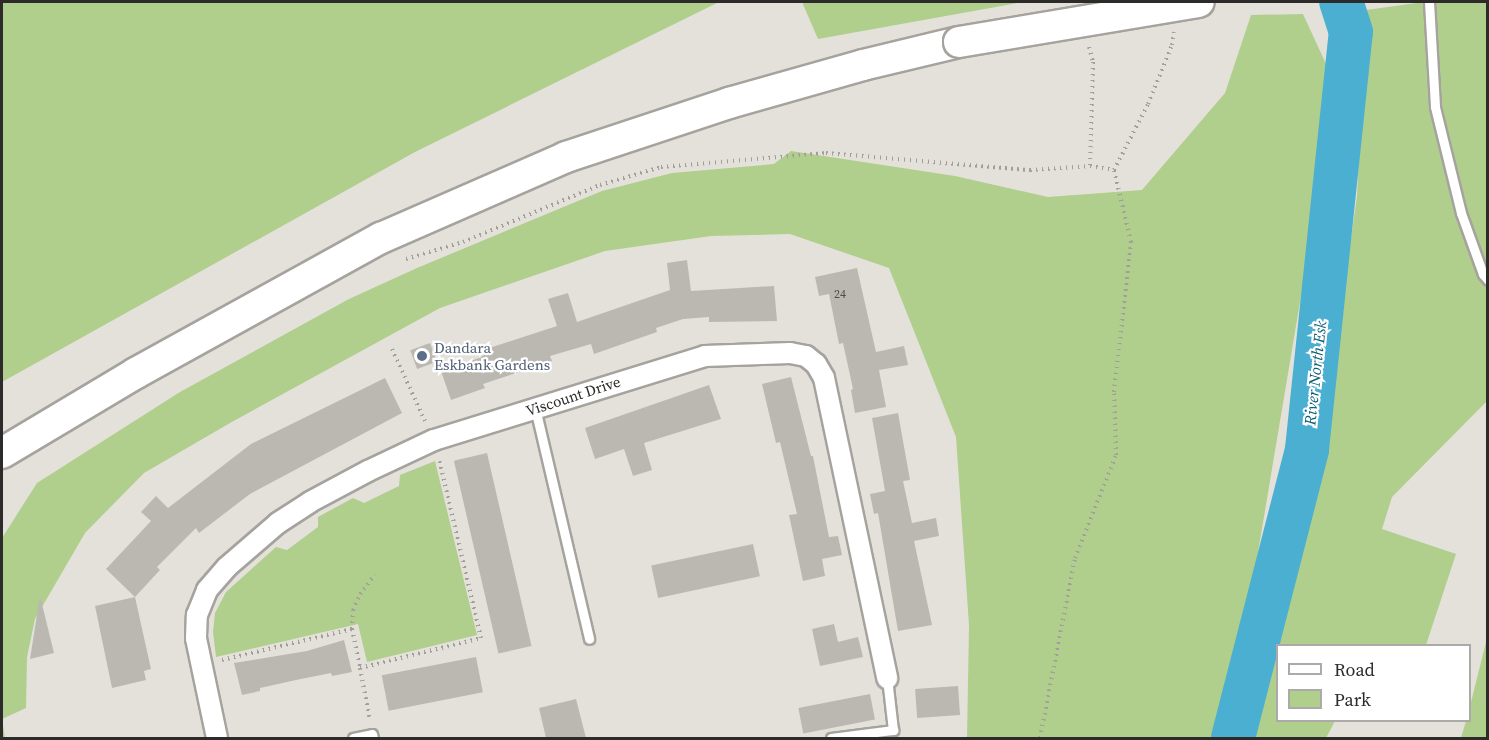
<!DOCTYPE html>
<html>
<head>
<meta charset="utf-8">
<style>
  body { margin:0 }
  #map { position:relative; width:1489px; height:740px; overflow:hidden; background:#e4e1db; font-family:"Source Serif 4",serif }
  div>[style] { position:absolute }
  .green>* { inset:0; background:#b0ce8c }
  .river>* { height:44px; margin:-22px; padding:0 22px; transform-origin:22px; border-radius:22px; background:#4aafd1 }
  .building>* { inset:0; background:#bbb8b2; transform-origin:0 0 }
  .path>* { height:4px; margin-top:-2px; transform-origin:0; background:repeating-linear-gradient(90deg,#a29f9a 0 1.5px,transparent 0 6px) }
  .roads { filter:drop-shadow(2px 0 #a6a39e) drop-shadow(-2px 0 #a6a39e) drop-shadow(0 2px #a6a39e) drop-shadow(0 -2px #a6a39e) }
  .service>* { height:9px; margin:-4.5px; padding:0 4.5px; transform-origin:4.5px; border-radius:4.5px; background:#fff }
  .minor>* { height:20px; margin:-10px; padding:0 10px; transform-origin:10px; border-radius:10px; background:#fff }
  .primary>* { height:30px; margin:-15px; padding:0 15px; transform-origin:15px; border-radius:15px; background:#fff }
  .bridges { filter:drop-shadow(2px 0 #a6a39e) drop-shadow(-2px 0 #a6a39e) drop-shadow(0 2px #a6a39e) drop-shadow(0 -2px #a6a39e) }
  .primary-bridge>* { height:30px; margin:-15px; padding:0 15px; transform-origin:15px; border-radius:15px; background:#fff }
  .dots>* { width:16px; height:16px; translate:-50% -50%; box-sizing:border-box; border:3px solid #fff; border-radius:50% }
  span { translate:-50% -50%; white-space:nowrap; text-align:center; line-height:1.15; -webkit-text-stroke:4.5px #fff; paint-order:stroke }
  .number-label { font-size:12px; color:#504e4b }
  .number-label span { -webkit-text-stroke-width:0 }
  .service-label { font-size:15px; color:#4e5e75 }
  .left { translate:0 -50%; text-align:left }
  .street-label { font-size:15px; color:#2d2b29 }
  .water-label { font-size:16px; color:#0b5e76; font-style:italic }
  .frame { position:absolute; inset:0; border:3px solid #2d2b29; pointer-events:none }
  .legend { position:absolute; left:1276px; top:644px; width:195px; height:78px; box-sizing:border-box; background:#fff; border:2px solid #abaaa9; margin:0; padding:8px 10px; list-style:none; font-size:18px; color:#2d2b29 }
  .legend li { display:flex; align-items:center; gap:12px; height:30px }
  .legend b { width:30px; border:2px solid #abaaa9 }
</style>
</head>
<body>
<div id="map">
  <div class="green">
    <div style="clip-path:polygon(2px 2px,719px 2px,415px 152px,2px 382px)"></div>
    <div style="clip-path:polygon(802px 2px,1023px 2px,818px 39px)"></div>
    <div style="clip-path:polygon(1424px 2px,1487px 2px,1487px 401px,1392px 497px,1382px 529px,1456px 554px,1426px 645px,1278px 646px,1278px 720px,1335px 721px,1326px 738px,1248px 738px,1320px 461px,1357px 196px,1366px 10px)"></div>
    <div style="clip-path:polygon(1303px 14px,1327px 66px,1321px 177px,1251px 594px,1211px 738px,967px 738px,969px 625px,956px 437px,889px 268px,790px 234px,711px 236px,605px 251px,440px 308px,230px 423px,144px 473px,85px 533px,35px 619px,27px 657px,26px 708px,2px 719px,5px 738px,2px 738px,2px 538px,37px 483px,180px 392px,349px 299px,417px 268px,602px 191px,672px 173px,774px 164px,791px 151px,955px 176px,1048px 197px,1142px 190px,1225px 93px,1251px 15px)"></div>
    <div style="clip-path:polygon(435px 461px,477px 635px,367px 662px,358px 624px,216px 657px,213px 632px,215px 613px,226px 592px,276px 547px,287px 550px,318px 527px,318px 517px,353px 498px,364px 503px,399px 486px,400px 475px)"></div>
    <div style="clip-path:polygon(1487px 638px,1487px 738px,1461px 738px,1466px 721px,1470px 720px,1470px 706px)"></div>
  </div>
  <div class="river">
    <div style="left:1233px;top:738px;width:298px;rotate:-75.6deg"></div>
    <div style="left:1307px;top:449px;width:419px;rotate:-84deg"></div>
    <div style="left:1351px;top:32px;width:32px;rotate:-108deg"></div>
  </div>
  <div class="building">
    <div style="clip-path:polygon(687px 260px,691px 291px,774px 286px,777px 321px,709px 322px,709px 317px,683px 319px,656px 328px,657px 332px,594px 354px,591px 344px,550px 356px,552px 361px,483px 384px,485px 388px,451px 400px,441px 371px,482px 357px,480px 351px,557px 326px,548px 299px,568px 293px,577px 322px,670px 290px,667px 263px)"></div>
    <div style="clip-path:polygon(857px 268px,876px 352px,904px 346px,908px 365px,879px 370px,886px 407px,855px 413px,851px 390px,853px 389px,843px 343px,839px 344px,829px 294px,819px 296px,815px 277px)"></div>
    <div style="left:430px;top:343px;width:20px;height:21px;rotate:70deg"></div>
    <div style="clip-path:polygon(791px 377px,811px 456px,813px 456px,829px 537px,838px 536px,842px 555px,822px 559px,825px 576px,803px 581px,789px 515px,797px 514px,780px 442px,776px 443px,762px 384px)"></div>
    <div style="clip-path:polygon(385px 378px,402px 413px,250px 494px,199px 533px,196px 528px,157px 567px,160px 570px,135px 597px,151px 669px,144px 671px,146px 680px,112px 688px,95px 606px,135px 597px,106px 569px,151px 521px,141px 512px,156px 496px,168px 508px,251px 444px)"></div>
    <div style="clip-path:polygon(709px 385px,721px 419px,644px 443px,652px 470px,633px 476px,624px 449px,595px 459px,585px 428px)"></div>
    <div style="clip-path:polygon(898px 413px,910px 480px,903px 481px,912px 523px,936px 518px,939px 536px,914px 541px,932px 625px,898px 631px,878px 513px,874px 514px,870px 494px,885px 491px,872px 418px)"></div>
    <div style="left:487px;top:453px;width:198px;height:34px;rotate:77deg"></div>
    <div style="left:753px;top:544px;width:33px;height:104px;rotate:78deg"></div>
    <div style="clip-path:polygon(40px 596px,54px 653px,30px 659px)"></div>
    <div style="clip-path:polygon(834px 624px,838px 642px,858px 637px,863px 657px,820px 666px,812px 629px)"></div>
    <div style="clip-path:polygon(344px 640px,352px 672px,332px 676px,331px 673px,296px 680px,260px 688px,260px 691px,242px 695px,234px 663px,307px 651px)"></div>
    <div style="left:476px;top:657px;width:36px;height:96px;rotate:79deg"></div>
    <div style="left:958px;top:686px;width:29px;height:43px;rotate:86deg"></div>
    <div style="left:870px;top:694px;width:26px;height:73px;rotate:79deg"></div>
    <div style="clip-path:polygon(576px 699px,586px 738px,546px 738px,539px 708px)"></div>
  </div>
  <div class="path">
    <div style="left:1089px;top:47px;width:16px;rotate:75deg"></div>
    <div style="left:1093px;top:62px;width:104px;rotate:91.7deg"></div>
    <div style="left:406px;top:259px;width:59px;rotate:-16.6deg"></div>
    <div style="left:463px;top:242px;width:148px;rotate:-22.6deg"></div>
    <div style="left:600px;top:185px;width:64px;rotate:-16.4deg"></div>
    <div style="left:661px;top:167px;width:166px;rotate:-4.8deg"></div>
    <div style="left:826px;top:153px;width:205px;rotate:4.8deg"></div>
    <div style="left:1030px;top:170px;width:60px;rotate:-3.8deg"></div>
    <div style="left:1090px;top:166px;width:24px;rotate:9deg"></div>
    <div style="left:1114px;top:170px;width:74px;rotate:-62.7deg"></div>
    <div style="left:1148px;top:104px;width:64px;rotate:-67.9deg"></div>
    <div style="left:1172px;top:45px;width:13px;rotate:-81deg"></div>
    <div style="left:392px;top:349px;width:79px;rotate:65.4deg"></div>
    <div style="left:352px;top:629px;width:19px;rotate:-87deg"></div>
    <div style="left:353px;top:610px;width:17px;rotate:-66deg"></div>
    <div style="left:360px;top:594px;width:24px;rotate:-52deg"></div>
    <div style="left:222px;top:660px;width:134px;rotate:-13.4deg"></div>
    <div style="left:352px;top:629px;width:40px;rotate:78deg"></div>
    <div style="left:360px;top:668px;width:125px;rotate:-13.9deg"></div>
    <div style="left:481px;top:638px;width:184px;rotate:-103.2deg"></div>
    <div style="left:360px;top:668px;width:53px;rotate:79.1deg"></div>
    <div style="left:1040px;top:738px;width:183px;rotate:-79deg"></div>
    <div style="left:1075px;top:558px;width:111px;rotate:-68.3deg"></div>
    <div style="left:1116px;top:455px;width:63px;rotate:-91.8deg"></div>
    <div style="left:1114px;top:392px;width:151px;rotate:-83.5deg"></div>
    <div style="left:1131px;top:242px;width:74px;rotate:-103.3deg"></div>
  </div>
  <div class="roads">
    <div class="service">
      <div style="left:1429px;top:2px;width:105px;rotate:86.7deg"></div>
      <div style="left:1435px;top:107px;width:109px;rotate:76.2deg"></div>
      <div style="left:1461px;top:213px;width:65px;rotate:70.2deg"></div>
      <div style="left:1483px;top:274px;width:8px;rotate:50deg"></div>
      <div style="left:535px;top:408px;width:237px;rotate:76.8deg"></div>
      <div style="left:353px;top:738px;width:19px;rotate:-12deg"></div>
      <div style="left:372px;top:734px;width:4px;rotate:76deg"></div>
      <div style="left:831px;top:738px;width:63px;rotate:-7.4deg"></div>
      <div style="left:893px;top:730px;width:52px;rotate:-96.6deg"></div>
    </div>
    <div class="minor">
      <div style="left:217px;top:738px;width:102px;rotate:-101.9deg"></div>
      <div style="left:196px;top:638px;width:23px;rotate:-88deg"></div>
      <div style="left:197px;top:615px;width:27px;rotate:-68deg"></div>
      <div style="left:207px;top:590px;width:30px;rotate:-49deg"></div>
      <div style="left:227px;top:567px;width:67px;rotate:-40.8deg"></div>
      <div style="left:278px;top:523px;width:38px;rotate:-33deg"></div>
      <div style="left:310px;top:502px;width:66px;rotate:-28.1deg"></div>
      <div style="left:368px;top:471px;width:73px;rotate:-25.2deg"></div>
      <div style="left:434px;top:440px;width:284px;rotate:-17.2deg"></div>
      <div style="left:705px;top:356px;width:85px;rotate:-2deg"></div>
      <div style="left:790px;top:353px;width:16px;rotate:11deg"></div>
      <div style="left:806px;top:356px;width:13px;rotate:39deg"></div>
      <div style="left:816px;top:364px;width:16px;rotate:60deg"></div>
      <div style="left:824px;top:378px;width:307px;rotate:78.1deg"></div>
    </div>
    <div class="primary">
      <div style="left:2px;top:453px;width:156px;rotate:-30.8deg"></div>
      <div style="left:136px;top:373px;width:280px;rotate:-28.9deg"></div>
      <div style="left:381px;top:238px;width:202px;rotate:-23.6deg"></div>
      <div style="left:566px;top:157px;width:172px;rotate:-18.3deg"></div>
      <div style="left:729px;top:103px;width:139px;rotate:-15.8deg"></div>
      <div style="left:863px;top:65px;width:99px;rotate:-13.5deg"></div>
    </div>
  </div>
  <div class="bridges">
    <div class="primary-bridge">
      <div style="left:959px;top:42px;width:243px;rotate:-9.5deg"></div>
    </div>
  </div>
  <div class="dots">
    <div style="left:422px;top:356px;background:#5c6f8a"></div>
  </div>
  <div class="number-label">
    <span style="left:840px;top:295px">24</span>
  </div>
  <div class="service-label">
    <span class="left" style="left:434px;top:356px">Dandara<br>Eskbank Gardens</span>
  </div>
  <div class="street-label">
    <span style="left:573px;top:396px;rotate:-18deg">Viscount Drive</span>
  </div>
  <div class="water-label">
    <span style="left:1315px;top:373px;rotate:-84deg">River North Esk</span>
  </div>
  <div class="frame"></div>
  <ul class="legend">
  <li><b style="height:8px;background:#fff"></b>Road</li>
  <li><b style="height:16px;background:#b0ce8c"></b>Park</li>
  </ul>
</div>
</body>
</html>
